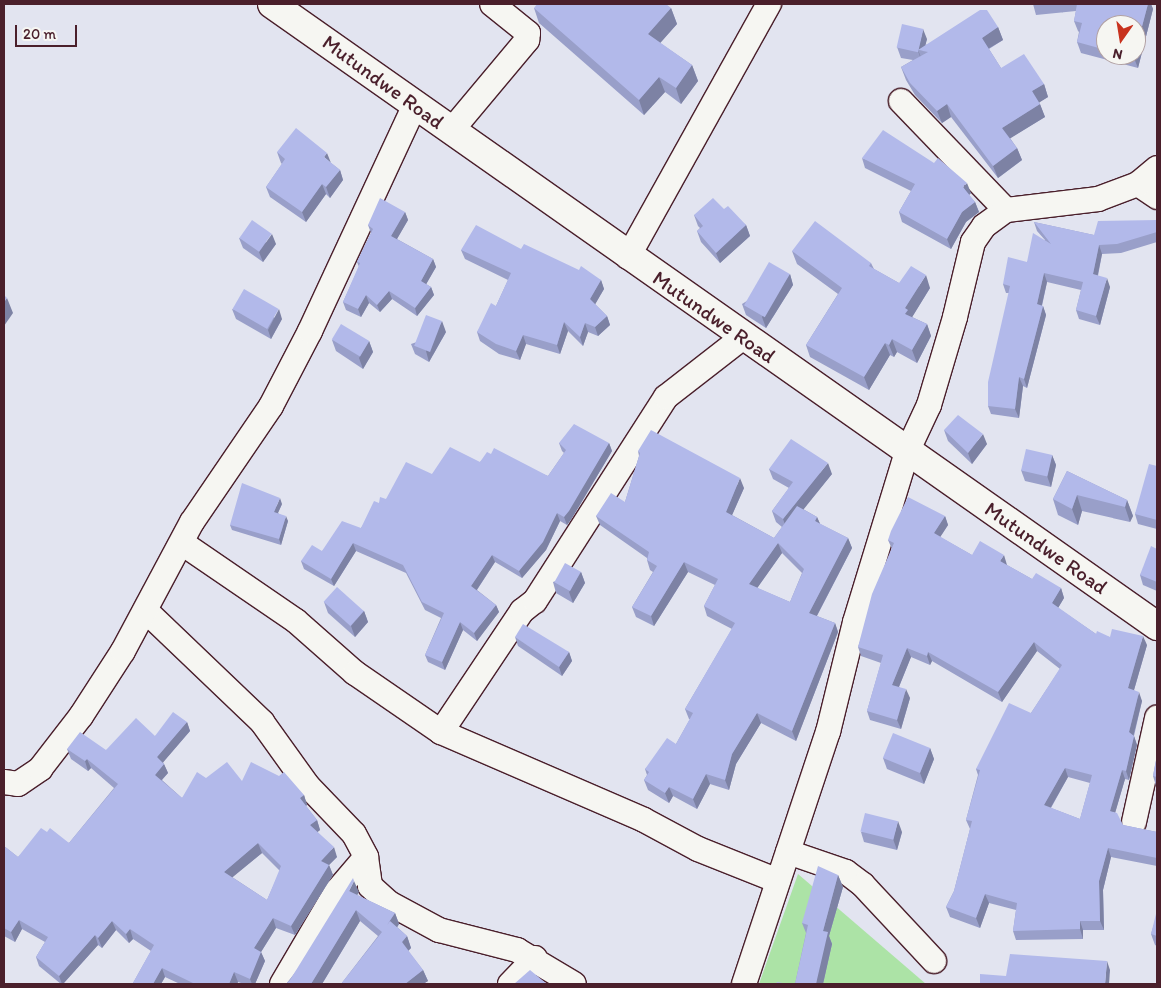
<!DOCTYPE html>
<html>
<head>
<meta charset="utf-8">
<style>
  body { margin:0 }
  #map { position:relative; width:1161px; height:988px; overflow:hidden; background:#e2e4f0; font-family:Itim,sans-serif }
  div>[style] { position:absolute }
  .green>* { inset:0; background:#ace3a6 }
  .roads { filter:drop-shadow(1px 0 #4a1f2b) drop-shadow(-1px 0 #4a1f2b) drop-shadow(0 1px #4a1f2b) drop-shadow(0 -1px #4a1f2b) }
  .minor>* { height:24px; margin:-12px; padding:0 12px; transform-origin:12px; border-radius:12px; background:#f6f6f2 }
  .secondary>* { height:28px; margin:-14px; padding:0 14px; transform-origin:14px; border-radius:14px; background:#f6f6f2 }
  .wall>* { inset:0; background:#999fc9 }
  .shaded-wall>* { inset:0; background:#7d82a4 }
  .building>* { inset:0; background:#b2b9ea; transform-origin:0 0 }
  span { translate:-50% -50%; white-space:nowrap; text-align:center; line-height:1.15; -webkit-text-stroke:4px #f6f6f2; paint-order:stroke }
  .street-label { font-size:21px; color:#4a1f2b }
  .frame { position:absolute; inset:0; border:5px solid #4a1f2b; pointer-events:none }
  .north { position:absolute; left:1096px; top:15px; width:50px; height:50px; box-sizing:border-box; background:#f6f6f2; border:1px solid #b1a0a2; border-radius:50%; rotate:193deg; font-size:14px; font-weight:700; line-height:20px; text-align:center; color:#4a1f2b }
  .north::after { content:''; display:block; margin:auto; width:18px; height:22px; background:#c8321e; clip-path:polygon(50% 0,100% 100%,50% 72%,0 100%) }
  .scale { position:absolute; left:15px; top:25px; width:62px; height:22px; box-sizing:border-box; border:2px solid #4a1f2b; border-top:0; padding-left:6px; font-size:15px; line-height:18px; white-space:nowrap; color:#4a1f2b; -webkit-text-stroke:4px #f6f6f2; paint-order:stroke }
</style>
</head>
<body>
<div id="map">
  <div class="green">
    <div style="clip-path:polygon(798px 874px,926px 984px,759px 984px)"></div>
  </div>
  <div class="roads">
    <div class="minor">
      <div style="left:901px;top:101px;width:151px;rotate:46.1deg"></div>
      <div style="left:451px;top:131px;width:119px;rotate:-50.1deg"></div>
      <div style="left:527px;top:40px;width:7px;rotate:-82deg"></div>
      <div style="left:528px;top:33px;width:46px;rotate:-141.1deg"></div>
      <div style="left:1138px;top:184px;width:23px;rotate:34deg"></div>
      <div style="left:628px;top:257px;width:290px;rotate:-60.9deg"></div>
      <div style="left:182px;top:543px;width:138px;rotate:34.4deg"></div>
      <div style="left:296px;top:621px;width:79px;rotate:41.4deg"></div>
      <div style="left:355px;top:673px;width:104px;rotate:34.5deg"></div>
      <div style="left:441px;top:732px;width:221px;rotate:23.4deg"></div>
      <div style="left:644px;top:820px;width:61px;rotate:28.2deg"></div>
      <div style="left:698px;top:849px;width:86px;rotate:21.8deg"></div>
      <div style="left:146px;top:611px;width:161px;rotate:43.7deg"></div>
      <div style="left:262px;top:722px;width:79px;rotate:54.3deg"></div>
      <div style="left:308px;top:786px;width:66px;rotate:46.2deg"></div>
      <div style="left:354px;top:834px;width:26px;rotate:62deg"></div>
      <div style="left:366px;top:857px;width:29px;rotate:82deg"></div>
      <div style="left:370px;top:886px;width:25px;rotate:42deg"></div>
      <div style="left:389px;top:903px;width:57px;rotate:28.4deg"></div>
      <div style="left:439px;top:930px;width:81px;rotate:14.4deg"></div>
      <div style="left:517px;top:950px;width:66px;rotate:30.8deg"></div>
      <div style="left:441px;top:732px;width:146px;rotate:-56.2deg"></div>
      <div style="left:522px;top:611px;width:16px;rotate:-38deg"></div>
      <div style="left:535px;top:601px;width:242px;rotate:-57.3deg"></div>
      <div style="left:666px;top:397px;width:98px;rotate:-37.9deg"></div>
      <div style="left:4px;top:782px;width:14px;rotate:8deg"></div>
      <div style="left:18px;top:784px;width:27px;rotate:-34deg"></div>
      <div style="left:40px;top:769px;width:67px;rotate:-52.3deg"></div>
      <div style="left:81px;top:716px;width:77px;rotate:-57.1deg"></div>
      <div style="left:123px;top:651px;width:146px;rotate:-61.9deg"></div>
      <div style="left:192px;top:522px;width:140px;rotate:-55.7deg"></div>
      <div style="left:271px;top:406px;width:85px;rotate:-62.5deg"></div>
      <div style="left:310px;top:331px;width:249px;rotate:-65.1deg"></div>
      <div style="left:1134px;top:822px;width:107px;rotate:-77.5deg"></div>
      <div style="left:788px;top:852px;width:61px;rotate:19deg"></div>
      <div style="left:846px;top:872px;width:21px;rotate:37deg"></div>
      <div style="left:863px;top:885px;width:104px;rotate:46.9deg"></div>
      <div style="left:282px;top:984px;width:107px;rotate:-59.6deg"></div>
      <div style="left:336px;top:892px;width:46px;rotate:-49.4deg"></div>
      <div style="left:510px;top:984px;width:36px;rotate:-46deg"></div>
      <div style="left:744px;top:984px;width:266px;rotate:-71.6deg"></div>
      <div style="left:828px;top:732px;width:113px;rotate:-76.2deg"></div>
      <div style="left:855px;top:622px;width:178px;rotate:-73deg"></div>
      <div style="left:907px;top:452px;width:52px;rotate:-64.9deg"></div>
      <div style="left:929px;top:405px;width:92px;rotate:-73.5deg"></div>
      <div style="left:955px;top:317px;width:77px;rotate:-76.5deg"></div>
      <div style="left:973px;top:242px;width:19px;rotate:-55deg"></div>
      <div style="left:984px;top:226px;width:27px;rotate:-36deg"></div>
      <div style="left:1006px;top:210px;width:93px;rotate:-6.8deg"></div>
      <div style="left:1098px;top:199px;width:43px;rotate:-20.6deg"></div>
      <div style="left:1138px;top:184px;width:25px;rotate:-40deg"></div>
    </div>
    <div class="secondary">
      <div style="left:272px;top:4px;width:1082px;rotate:35.1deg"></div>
    </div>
  </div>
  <div class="wall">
    <div style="clip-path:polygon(evenodd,1033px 4px,1151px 4px,1153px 9px,1138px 68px,1081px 53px,1077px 42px,1079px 32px,1078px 31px,1074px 21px,1076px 11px,1036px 15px,1033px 4px,1106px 25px,1136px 55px,1106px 55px,1106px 25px)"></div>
    <div style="clip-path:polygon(534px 8px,671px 8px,677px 24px,660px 43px,692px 65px,698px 81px,681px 104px,665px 92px,644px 115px,539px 23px)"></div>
    <div style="clip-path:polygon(998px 27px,1003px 40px,989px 49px,1001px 68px,1044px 84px,1048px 97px,1039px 102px,1045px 117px,1010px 138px,1017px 148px,1022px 160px,998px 178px,951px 117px,942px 123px,915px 95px,906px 80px,901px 67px,913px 60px,901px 58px,897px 47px,927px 39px,925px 45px)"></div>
    <div style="clip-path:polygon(277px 152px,331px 163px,340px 170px,343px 180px,330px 198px,326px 194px,306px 222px,270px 197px,266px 187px,282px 164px,281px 163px)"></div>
    <div style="clip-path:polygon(862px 158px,971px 193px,969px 195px,975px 202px,979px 212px,966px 222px,951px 249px,902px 222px,899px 212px,911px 191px,865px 168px)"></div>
    <div style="clip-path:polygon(724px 209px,746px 225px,750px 236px,720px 263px,701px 242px,697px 231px,700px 228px,698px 226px,694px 215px)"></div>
    <div style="clip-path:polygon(405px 212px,408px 220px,397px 239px,433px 259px,436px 267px,426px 284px,431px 287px,434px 295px,417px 316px,392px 299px,380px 312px,369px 303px,361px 317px,346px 310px,343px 302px,359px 267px,357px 262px,371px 233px,368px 225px)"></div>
    <div style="clip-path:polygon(1157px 220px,1157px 242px,1121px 253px,1102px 254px,1098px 276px,1110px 287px,1100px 325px,1079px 319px,1076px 310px,1081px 290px,1047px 282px,1042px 306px,1043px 306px,1046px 315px,1027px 388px,1023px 386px,1019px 418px,991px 414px,988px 406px,1009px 293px,1006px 293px,1003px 284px,1027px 262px,1045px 240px,1037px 231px,1034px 222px,1094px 235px)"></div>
    <div style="clip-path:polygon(239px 238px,276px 244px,263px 262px,243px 248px)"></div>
    <div style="clip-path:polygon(521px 249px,601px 280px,604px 289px,595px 304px,607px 316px,610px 325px,598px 336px,588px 332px,583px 346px,568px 331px,560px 354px,526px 344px,520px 360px,499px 354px,480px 341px,477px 332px,496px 306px,508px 280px,465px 259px,461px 250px)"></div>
    <div style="clip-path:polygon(792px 251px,871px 263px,874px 269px,899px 283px,930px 288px,912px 317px,927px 324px,931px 336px,917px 363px,897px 352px,894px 357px,890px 355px,869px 390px,810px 357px,806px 345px,838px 294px,797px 264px)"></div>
    <div style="clip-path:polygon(790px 274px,793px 285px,766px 328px,746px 315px,742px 304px)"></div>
    <div style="clip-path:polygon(232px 309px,282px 319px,271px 339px,236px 319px)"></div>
    <div style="clip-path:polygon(446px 332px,429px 362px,415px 354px,411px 344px)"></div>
    <div style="clip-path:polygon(332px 340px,369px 341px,373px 352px,363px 369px,336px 351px)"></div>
    <div style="clip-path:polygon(944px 430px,987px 444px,972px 464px,948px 441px)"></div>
    <div style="clip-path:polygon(559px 443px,609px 443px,612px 451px,572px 518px,567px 525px,560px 521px,546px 550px,522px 578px,495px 562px,477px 590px,496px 605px,499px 612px,477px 641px,463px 630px,445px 670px,428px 662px,425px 655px,441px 618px,425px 610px,406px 573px,356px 551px,334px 586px,304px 569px,301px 561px,322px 551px,361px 528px,379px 503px,432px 474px,480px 462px,491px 454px,548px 476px,564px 453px,562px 451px)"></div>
    <div style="clip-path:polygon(evenodd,638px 451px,744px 488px,732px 515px,774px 538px,782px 527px,776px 522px,772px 511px,789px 488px,773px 479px,769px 469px,832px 474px,803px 509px,817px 517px,820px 524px,848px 538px,852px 548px,817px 616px,835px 623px,838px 632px,796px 741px,761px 723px,736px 764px,729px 790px,710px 784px,697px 809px,673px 796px,669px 803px,648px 790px,644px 780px,647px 775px,645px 769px,676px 744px,690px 719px,689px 719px,685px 709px,732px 629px,707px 616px,704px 606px,715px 585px,688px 572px,654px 626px,636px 617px,632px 607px,653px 572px,650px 570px,647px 560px,647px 558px,600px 525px,596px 516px,625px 502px,639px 456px,638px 451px,782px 553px,802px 573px,790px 602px,757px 588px,782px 553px)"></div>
    <div style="clip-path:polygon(1052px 455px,1056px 465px,1051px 487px,1025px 481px,1021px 470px)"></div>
    <div style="clip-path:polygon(1157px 466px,1157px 529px,1138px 524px,1135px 514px)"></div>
    <div style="clip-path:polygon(1067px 471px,1127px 500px,1133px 516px,1130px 522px,1082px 511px,1078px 525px,1058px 515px,1053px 499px)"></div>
    <div style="clip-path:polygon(282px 504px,278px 513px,288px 521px,281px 545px,232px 530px,230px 525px)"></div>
    <div style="clip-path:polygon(evenodd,945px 516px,948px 525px,940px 537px,972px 555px,1007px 565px,1032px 579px,1061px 588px,1064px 598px,1058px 608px,1096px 634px,1147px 645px,1134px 690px,1142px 701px,1134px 736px,1137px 745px,1129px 780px,1125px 779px,1115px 813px,1123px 825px,1157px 832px,1157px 866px,1111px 857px,1103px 890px,1104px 930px,1083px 930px,1083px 939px,1016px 940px,1013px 931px,1016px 910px,989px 903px,980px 928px,950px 917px,946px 907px,954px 891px,970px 829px,966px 820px,978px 775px,976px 769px,1031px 713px,1060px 669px,1037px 651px,1002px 702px,932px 661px,930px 665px,911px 657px,899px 687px,910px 698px,901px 729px,870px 720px,867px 711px,881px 663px,861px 656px,858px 647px,892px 549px,888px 540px,945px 516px,1068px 777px,1090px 783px,1080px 819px,1051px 808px,1068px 777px)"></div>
    <div style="clip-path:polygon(1157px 549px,1157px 591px,1143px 585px,1140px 575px)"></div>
    <div style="clip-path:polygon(581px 572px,585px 583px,573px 603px,556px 593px,553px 582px)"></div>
    <div style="clip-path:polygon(324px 602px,364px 611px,368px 622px,355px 637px,328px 613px)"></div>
    <div style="clip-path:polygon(515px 637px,569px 652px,572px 661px,562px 676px,518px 646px)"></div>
    <div style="clip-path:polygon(evenodd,187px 722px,190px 731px,163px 762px,168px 773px,162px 780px,182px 798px,206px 778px,242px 781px,304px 795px,307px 805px,306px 806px,317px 820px,320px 830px,317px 832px,337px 857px,329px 865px,333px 875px,295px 935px,276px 928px,261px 952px,265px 961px,255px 984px,244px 984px,238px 982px,237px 984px,180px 984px,165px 977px,161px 984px,133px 984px,133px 983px,151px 951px,133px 939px,129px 943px,116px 930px,102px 948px,98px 945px,63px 984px,61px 984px,39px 966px,36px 957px,45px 942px,22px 929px,15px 942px,4px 936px,4px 846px,18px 857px,47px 832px,69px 843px,114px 788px,91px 768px,88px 771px,71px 759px,67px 749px,106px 750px,155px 736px,187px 722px,262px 853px,280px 871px,267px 900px,232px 877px,262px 853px)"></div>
    <div style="clip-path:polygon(930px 748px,934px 759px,924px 784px,887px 769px,883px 758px)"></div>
    <div style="clip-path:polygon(1157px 755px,1157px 786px,1156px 786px,1153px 776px)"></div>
    <div style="clip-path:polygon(861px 832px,902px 832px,897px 850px,864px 842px)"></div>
    <div style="clip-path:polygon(838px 875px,843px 887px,829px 936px,832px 944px,823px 984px,795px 984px,806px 933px,802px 923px)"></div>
    <div style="clip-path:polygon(359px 892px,357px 895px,395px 913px,399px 924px,397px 927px,407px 936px,411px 948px,408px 951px,423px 970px,428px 981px,423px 984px,341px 984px,378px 936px,360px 921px,322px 984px,286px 984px)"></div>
    <div style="clip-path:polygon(1157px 915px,1157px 946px,1155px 945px,1151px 934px)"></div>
  </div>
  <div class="shaded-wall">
    <div style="clip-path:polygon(1148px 4px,1151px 4px,1153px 9px,1138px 68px,1134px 58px,1135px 55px,1136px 55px,1136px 49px)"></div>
    <div style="clip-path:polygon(671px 8px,677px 24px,654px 50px,648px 34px)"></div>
    <div style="clip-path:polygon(998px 27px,1003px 40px,986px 50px,982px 38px)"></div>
    <div style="clip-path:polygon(923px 29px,927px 39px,924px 51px,918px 50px,922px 60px,922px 62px,918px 51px)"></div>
    <div style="clip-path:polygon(692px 65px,698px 81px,681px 104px,676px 88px)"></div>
    <div style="clip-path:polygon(659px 77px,665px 92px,644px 115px,639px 100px)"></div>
    <div style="clip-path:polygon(1044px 84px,1048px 97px,1037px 104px,1032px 91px)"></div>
    <div style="clip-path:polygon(947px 104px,951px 117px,942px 123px,937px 111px)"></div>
    <div style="clip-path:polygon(1040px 104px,1045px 117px,1006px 141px,1002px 128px)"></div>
    <div style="clip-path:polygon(1017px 148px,1022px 160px,998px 178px,993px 166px)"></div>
    <div style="clip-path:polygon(327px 153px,331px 163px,324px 157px)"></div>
    <div style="clip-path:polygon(340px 170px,343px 180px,330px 198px,326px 187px)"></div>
    <div style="clip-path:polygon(967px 183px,971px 193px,967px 197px,963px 187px)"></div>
    <div style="clip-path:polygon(322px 184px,326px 194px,306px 222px,302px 212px)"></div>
    <div style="clip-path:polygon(975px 202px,979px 212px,966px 222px,951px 249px,947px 239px,962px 212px)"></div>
    <div style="clip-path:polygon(405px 212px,408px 220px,394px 244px,391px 236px)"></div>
    <div style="clip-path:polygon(746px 225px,750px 236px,720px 263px,716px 253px)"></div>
    <div style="clip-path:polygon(272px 234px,276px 244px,263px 262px,259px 252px)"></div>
    <div style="clip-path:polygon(1099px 245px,1102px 254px,1096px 283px,1093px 274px)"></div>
    <div style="clip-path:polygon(433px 259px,436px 267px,424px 288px,421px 281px)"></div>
    <div style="clip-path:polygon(1044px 273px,1047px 282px,1040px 313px,1037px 304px)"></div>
    <div style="clip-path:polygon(790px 274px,793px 285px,766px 328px,762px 317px)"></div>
    <div style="clip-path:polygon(926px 275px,930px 288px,911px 319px,905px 314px,905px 308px)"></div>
    <div style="clip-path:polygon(1107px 278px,1110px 287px,1100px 325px,1096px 316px)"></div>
    <div style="clip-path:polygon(601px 280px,604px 289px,593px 308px,590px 299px)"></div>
    <div style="clip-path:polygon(431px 287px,434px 295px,417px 316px,415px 308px)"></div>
    <div style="clip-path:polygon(389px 291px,392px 299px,380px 312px,377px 305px)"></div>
    <div style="clip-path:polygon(366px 295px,369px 303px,361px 317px,358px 309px)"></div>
    <div style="clip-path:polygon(7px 298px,13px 313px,4px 326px,4px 302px)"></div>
    <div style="clip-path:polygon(1043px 306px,1046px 315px,1027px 388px,1024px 379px)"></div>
    <div style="clip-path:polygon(279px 309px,282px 319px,271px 339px,268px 330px)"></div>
    <div style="clip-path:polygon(607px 316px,610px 325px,598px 336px,595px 327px)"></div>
    <div style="clip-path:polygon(442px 321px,446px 332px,429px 362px,426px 351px)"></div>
    <div style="clip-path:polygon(564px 322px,568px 331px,560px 354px,557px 345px)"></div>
    <div style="clip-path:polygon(585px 323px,588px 332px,583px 346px,580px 337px)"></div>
    <div style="clip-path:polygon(927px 324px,931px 336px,917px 363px,912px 350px)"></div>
    <div style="clip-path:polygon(523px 335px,526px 344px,520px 360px,516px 351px)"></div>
    <div style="clip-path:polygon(892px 339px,897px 352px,894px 357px,889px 345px)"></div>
    <div style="clip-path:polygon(369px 341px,373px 352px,363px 369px,359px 358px)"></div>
    <div style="clip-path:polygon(885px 343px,890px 355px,869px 390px,864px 377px)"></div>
    <div style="clip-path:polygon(1019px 377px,1023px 386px,1019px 418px,1015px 409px)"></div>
    <div style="clip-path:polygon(983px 434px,987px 444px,972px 464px,968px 453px)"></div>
    <div style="clip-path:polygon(609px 443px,612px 451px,572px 518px,567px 525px,564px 517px)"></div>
    <div style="clip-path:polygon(1052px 455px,1056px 465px,1051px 487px,1047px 476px)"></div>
    <div style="clip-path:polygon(828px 463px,832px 474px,787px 530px,783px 519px)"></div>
    <div style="clip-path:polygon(740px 478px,744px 488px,729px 522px,726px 512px)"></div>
    <div style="clip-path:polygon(1077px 495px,1082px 511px,1078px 525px,1072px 509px)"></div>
    <div style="clip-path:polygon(280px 498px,282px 504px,276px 517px,274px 512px)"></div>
    <div style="clip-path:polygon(1127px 500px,1133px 516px,1130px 522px,1125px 507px)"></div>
    <div style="clip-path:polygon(557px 513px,560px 521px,546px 550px,522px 578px,519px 571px)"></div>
    <div style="clip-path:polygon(286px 516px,288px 521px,281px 545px,279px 539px)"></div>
    <div style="clip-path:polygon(945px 516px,948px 525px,937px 542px,934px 533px)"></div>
    <div style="clip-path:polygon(817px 517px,821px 526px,815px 521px)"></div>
    <div style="clip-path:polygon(848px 538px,852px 548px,813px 623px,809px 613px)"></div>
    <div style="clip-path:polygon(353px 543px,356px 551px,334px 586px,331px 579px)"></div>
    <div style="clip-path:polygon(778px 543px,782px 553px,753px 594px,749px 584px)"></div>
    <div style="clip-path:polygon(492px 555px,495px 562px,474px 594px,471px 586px)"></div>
    <div style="clip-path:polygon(1004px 555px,1007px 565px,1004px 570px,1000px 561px)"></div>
    <div style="clip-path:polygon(684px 562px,688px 572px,654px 626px,651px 616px)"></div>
    <div style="clip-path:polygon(581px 572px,585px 583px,573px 603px,569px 592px)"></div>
    <div style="clip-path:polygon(1061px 588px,1064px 598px,1055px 613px,1052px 603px)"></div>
    <div style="clip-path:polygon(496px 605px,499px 612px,477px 641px,474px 633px)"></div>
    <div style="clip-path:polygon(364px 611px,368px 622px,355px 637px,351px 626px)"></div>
    <div style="clip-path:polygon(460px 622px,463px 630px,445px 670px,442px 662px)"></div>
    <div style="clip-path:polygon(835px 623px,838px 632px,796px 741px,792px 731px)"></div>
    <div style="clip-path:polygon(1143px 636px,1147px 645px,1132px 697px,1128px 688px)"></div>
    <div style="clip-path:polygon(1034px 642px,1037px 651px,1002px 702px,998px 692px)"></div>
    <div style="clip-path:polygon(907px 648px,911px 657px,896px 694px,892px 685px)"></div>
    <div style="clip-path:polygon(569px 652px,572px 661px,562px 676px,559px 667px)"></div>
    <div style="clip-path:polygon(928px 652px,932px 661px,930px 665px,927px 656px)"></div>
    <div style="clip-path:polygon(906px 689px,910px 698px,901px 729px,897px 720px)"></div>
    <div style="clip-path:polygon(1139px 692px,1142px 701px,1132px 741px,1129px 732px)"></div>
    <div style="clip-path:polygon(757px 713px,761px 723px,736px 764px,729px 790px,725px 780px,732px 754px)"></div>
    <div style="clip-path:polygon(187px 722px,190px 731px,160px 766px,157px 757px)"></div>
    <div style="clip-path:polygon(1134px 736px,1137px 745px,1129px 780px,1126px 771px)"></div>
    <div style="clip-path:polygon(930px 748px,934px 759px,924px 784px,920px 773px)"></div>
    <div style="clip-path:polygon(87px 759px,91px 768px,88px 771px,85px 761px)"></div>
    <div style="clip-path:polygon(164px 764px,168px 773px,158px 784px,155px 775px)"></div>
    <div style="clip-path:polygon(1065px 768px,1068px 777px,1047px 814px,1044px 805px)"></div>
    <div style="clip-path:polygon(1122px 770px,1125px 779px,1113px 820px,1110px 811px)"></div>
    <div style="clip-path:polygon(706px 774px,710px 784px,697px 809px,693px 799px)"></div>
    <div style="clip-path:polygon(669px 787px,673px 796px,669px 803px,665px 793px)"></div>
    <div style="clip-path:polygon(304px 795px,307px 805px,303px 808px,300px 798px)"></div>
    <div style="clip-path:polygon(317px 820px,320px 830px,314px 835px,310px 825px)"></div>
    <div style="clip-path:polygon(898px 821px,902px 832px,897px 850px,893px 839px)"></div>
    <div style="clip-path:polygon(258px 843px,262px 853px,228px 881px,224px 872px)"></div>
    <div style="clip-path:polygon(334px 847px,337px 857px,324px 870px,321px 861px)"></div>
    <div style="clip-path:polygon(1108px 848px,1111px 857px,1103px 890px,1104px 930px,1100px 921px,1099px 881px)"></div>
    <div style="clip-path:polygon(329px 865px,333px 875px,295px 935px,291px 926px)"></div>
    <div style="clip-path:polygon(838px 875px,843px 887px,829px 936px,832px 944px,823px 984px,816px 984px,823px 931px)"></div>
    <div style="clip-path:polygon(354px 881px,359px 892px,353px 902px,349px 891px)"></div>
    <div style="clip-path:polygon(985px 894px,989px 903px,980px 928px,976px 918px)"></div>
    <div style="clip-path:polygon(356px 910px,360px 921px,322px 984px,311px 984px)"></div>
    <div style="clip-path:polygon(395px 913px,399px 924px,392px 936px,387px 925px)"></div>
    <div style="clip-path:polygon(273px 918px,276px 928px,261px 952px,265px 961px,255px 984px,252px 984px,250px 979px,254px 948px)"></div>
    <div style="clip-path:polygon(19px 920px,22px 929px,15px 942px,11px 932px)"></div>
    <div style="clip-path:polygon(112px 921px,116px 930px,102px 948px,98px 938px)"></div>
    <div style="clip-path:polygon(1080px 921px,1083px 930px,1083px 939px,1080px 929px)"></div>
    <div style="clip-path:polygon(130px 929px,133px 939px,129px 943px,126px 934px)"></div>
    <div style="clip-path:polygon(95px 935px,98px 945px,63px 984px,62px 984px,59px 976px)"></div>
    <div style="clip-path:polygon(407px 936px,411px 948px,406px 953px,402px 942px)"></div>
    <div style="clip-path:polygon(1107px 961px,1110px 970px,1109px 984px,1105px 984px)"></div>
    <div style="clip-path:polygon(162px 968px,165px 977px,161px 984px,153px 984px)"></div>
    <div style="clip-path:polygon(423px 970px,428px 981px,423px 984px,405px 984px)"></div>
    <div style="clip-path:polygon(234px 972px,238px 982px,237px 984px,229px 984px)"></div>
  </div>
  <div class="building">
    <div style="clip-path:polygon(537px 4px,666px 4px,671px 8px,648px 34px,692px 65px,676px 88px,659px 77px,639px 100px,534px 8px)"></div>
    <div style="clip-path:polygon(1077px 4px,1148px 4px,1136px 49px,1136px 25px,1106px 25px,1106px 50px,1077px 42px,1082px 23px,1074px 21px)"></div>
    <div style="clip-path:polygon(980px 10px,987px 10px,998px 27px,982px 38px,1001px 68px,1024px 54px,1044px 84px,1032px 91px,1040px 104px,1002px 128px,1017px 148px,993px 166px,947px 104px,937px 111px,910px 83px,901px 67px,928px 52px,918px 50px)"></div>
    <div style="left:902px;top:24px;width:22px;height:24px;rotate:13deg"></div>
    <div style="clip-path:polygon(1123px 55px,1135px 55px,1134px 58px)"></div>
    <div style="clip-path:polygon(296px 128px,327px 153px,324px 157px,340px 170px,326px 187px,322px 184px,302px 212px,266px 187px,285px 159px,277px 152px)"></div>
    <div style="clip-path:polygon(883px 130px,934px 163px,938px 158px,967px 183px,963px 187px,975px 202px,962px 212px,947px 239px,899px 212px,915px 184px,862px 158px)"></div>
    <div style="clip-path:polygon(380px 198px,405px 212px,391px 236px,433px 259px,421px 281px,431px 287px,415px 308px,389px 291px,377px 305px,366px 295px,358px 309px,343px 302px,360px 263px,357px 262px,373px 229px,368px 225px)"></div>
    <div style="clip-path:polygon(713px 198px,724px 209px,728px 206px,746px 225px,716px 253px,697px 231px,703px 226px,694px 215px)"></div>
    <div style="left:252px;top:220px;width:24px;height:22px;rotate:35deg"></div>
    <div style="clip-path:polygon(1157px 220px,1157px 232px,1117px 244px,1099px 245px,1093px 274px,1107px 278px,1096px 316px,1076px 310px,1083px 282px,1044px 273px,1037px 304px,1043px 306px,1024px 379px,1019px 377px,1015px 409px,988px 406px,988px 382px,1010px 286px,1003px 284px,1008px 257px,1027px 262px,1033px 233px,1051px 244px,1034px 222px,1094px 235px,1098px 221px)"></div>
    <div style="clip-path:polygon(815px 221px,871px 263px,869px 266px,899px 283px,911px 266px,926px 275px,905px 308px,908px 310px,905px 314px,927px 324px,912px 350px,892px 339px,889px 345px,885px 343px,864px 377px,806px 345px,842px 288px,792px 251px)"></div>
    <div style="clip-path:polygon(476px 225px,521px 249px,524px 244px,579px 270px,581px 266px,601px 280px,590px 299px,607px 316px,595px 327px,585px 323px,580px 337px,564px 322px,557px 345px,523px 335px,516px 351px,496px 344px,477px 332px,491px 303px,496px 306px,511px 273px,461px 250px)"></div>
    <div style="left:769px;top:262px;width:24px;height:50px;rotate:30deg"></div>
    <div style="left:244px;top:289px;width:40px;height:23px;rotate:30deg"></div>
    <div style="clip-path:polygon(4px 295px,7px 298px,4px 302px)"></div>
    <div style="left:426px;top:315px;width:17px;height:33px;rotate:21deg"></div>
    <div style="left:341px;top:324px;width:33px;height:18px;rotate:31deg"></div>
    <div style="clip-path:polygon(958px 415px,983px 434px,968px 453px,944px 430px)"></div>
    <div style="clip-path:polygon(574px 424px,609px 443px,569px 511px,564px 517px,557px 513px,543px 542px,519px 571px,492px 555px,471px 586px,496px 605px,474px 633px,460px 622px,442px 662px,425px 655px,444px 613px,422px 602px,403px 565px,353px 543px,331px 579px,301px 561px,312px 545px,322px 551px,342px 521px,361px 528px,374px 501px,379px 503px,380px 497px,386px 499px,406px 462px,432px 474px,450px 447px,480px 462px,487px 452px,491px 454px,494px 448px,548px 476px,566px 450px,559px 443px)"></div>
    <div style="clip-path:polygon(evenodd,651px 430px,740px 478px,726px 512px,774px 538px,797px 506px,817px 517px,815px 521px,848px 538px,809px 613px,835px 623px,792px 731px,757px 713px,732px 754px,725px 780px,706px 774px,693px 799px,669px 787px,665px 793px,644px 780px,649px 772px,645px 769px,667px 738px,676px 744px,693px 713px,685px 709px,735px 623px,704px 606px,718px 579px,684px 562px,651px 616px,632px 607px,657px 566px,647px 560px,649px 552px,596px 516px,611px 493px,625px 502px,640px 453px,638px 451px,651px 430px,778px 543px,804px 569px,790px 602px,749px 584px,778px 543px)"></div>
    <div style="clip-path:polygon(791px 439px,828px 463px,783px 519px,772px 511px,793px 482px,769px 469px)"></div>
    <div style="left:1026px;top:449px;width:27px;height:22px;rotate:13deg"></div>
    <div style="clip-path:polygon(1149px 464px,1157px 466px,1157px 520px,1135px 514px)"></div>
    <div style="clip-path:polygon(1067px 471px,1127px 500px,1125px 507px,1077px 495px,1072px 509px,1053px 499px)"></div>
    <div style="clip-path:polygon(242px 483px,280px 498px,274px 512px,286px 516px,279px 539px,230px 525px)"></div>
    <div style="clip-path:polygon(evenodd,908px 497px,945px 516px,934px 533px,972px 555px,980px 541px,1004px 555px,1000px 561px,1032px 579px,1036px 573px,1061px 588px,1052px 603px,1096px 634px,1097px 631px,1110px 637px,1112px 629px,1143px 636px,1128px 688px,1139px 692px,1129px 732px,1134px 736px,1126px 771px,1122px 770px,1110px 811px,1117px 813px,1123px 825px,1157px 832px,1157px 858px,1108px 848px,1099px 881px,1100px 921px,1080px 921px,1080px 929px,1013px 931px,1017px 903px,985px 894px,976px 918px,946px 907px,954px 891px,972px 821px,966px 820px,980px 770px,976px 769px,1009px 703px,1031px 713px,1062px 665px,1034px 642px,998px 692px,928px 652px,927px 656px,907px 648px,892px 685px,906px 689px,897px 720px,867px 711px,883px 655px,858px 647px,872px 594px,894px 543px,888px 540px,891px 531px,908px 497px,1065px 768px,1092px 775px,1080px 819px,1044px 805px,1065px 768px)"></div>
    <div style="clip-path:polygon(1151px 546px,1157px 549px,1157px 582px,1140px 575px)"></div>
    <div style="left:565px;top:563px;width:18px;height:22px;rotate:29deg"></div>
    <div style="left:337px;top:587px;width:36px;height:20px;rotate:42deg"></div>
    <div style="clip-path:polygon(523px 624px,569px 652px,559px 667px,515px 637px)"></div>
    <div style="clip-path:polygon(evenodd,173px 712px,187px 722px,157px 757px,164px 764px,155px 775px,182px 798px,197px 772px,206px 778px,227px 762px,242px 781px,251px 762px,279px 776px,284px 772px,304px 795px,300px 798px,317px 820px,310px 825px,334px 847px,321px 861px,329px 865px,291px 926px,273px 918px,254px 948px,261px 952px,250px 979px,234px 972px,229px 984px,195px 984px,162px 968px,153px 984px,135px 984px,133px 983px,154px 945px,130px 929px,126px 934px,112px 921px,98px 938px,95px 935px,59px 976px,36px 957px,48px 937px,19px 920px,11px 932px,4px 928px,4px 846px,18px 857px,41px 828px,47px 832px,50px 828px,69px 843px,118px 784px,87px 759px,85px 761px,67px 749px,80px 732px,106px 750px,136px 718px,155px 736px,173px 712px,258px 843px,281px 866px,267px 900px,224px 872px,258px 843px)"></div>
    <div style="left:893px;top:733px;width:40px;height:27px;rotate:22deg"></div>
    <div style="clip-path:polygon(1157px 755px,1157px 777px,1153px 776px)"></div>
    <div style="left:865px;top:813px;width:34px;height:19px;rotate:14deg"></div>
    <div style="clip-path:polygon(818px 866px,838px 875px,823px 931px,828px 932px,816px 984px,795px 984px,808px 925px,802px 923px)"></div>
    <div style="clip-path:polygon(353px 878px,354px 881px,349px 891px,395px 913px,387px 925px,390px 921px,407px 936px,402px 942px,423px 970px,405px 984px,341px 984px,382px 932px,356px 910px,311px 984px,286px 984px,290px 980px)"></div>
    <div style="clip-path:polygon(1156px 914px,1157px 915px,1157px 936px,1151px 934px)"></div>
    <div style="clip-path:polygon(1010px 954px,1107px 961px,1105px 984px,980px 984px,980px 974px,1006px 976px)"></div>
    <div style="clip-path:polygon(530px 970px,547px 984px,514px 984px)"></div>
    <div style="clip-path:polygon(777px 982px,788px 984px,776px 984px)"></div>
  </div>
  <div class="street-label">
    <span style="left:383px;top:82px;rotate:36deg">Mutundwe Road</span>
    <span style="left:714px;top:317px;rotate:35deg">Mutundwe Road</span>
    <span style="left:1046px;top:548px;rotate:35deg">Mutundwe Road</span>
  </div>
  <div class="frame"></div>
  <div class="north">N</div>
  <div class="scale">20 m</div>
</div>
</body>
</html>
